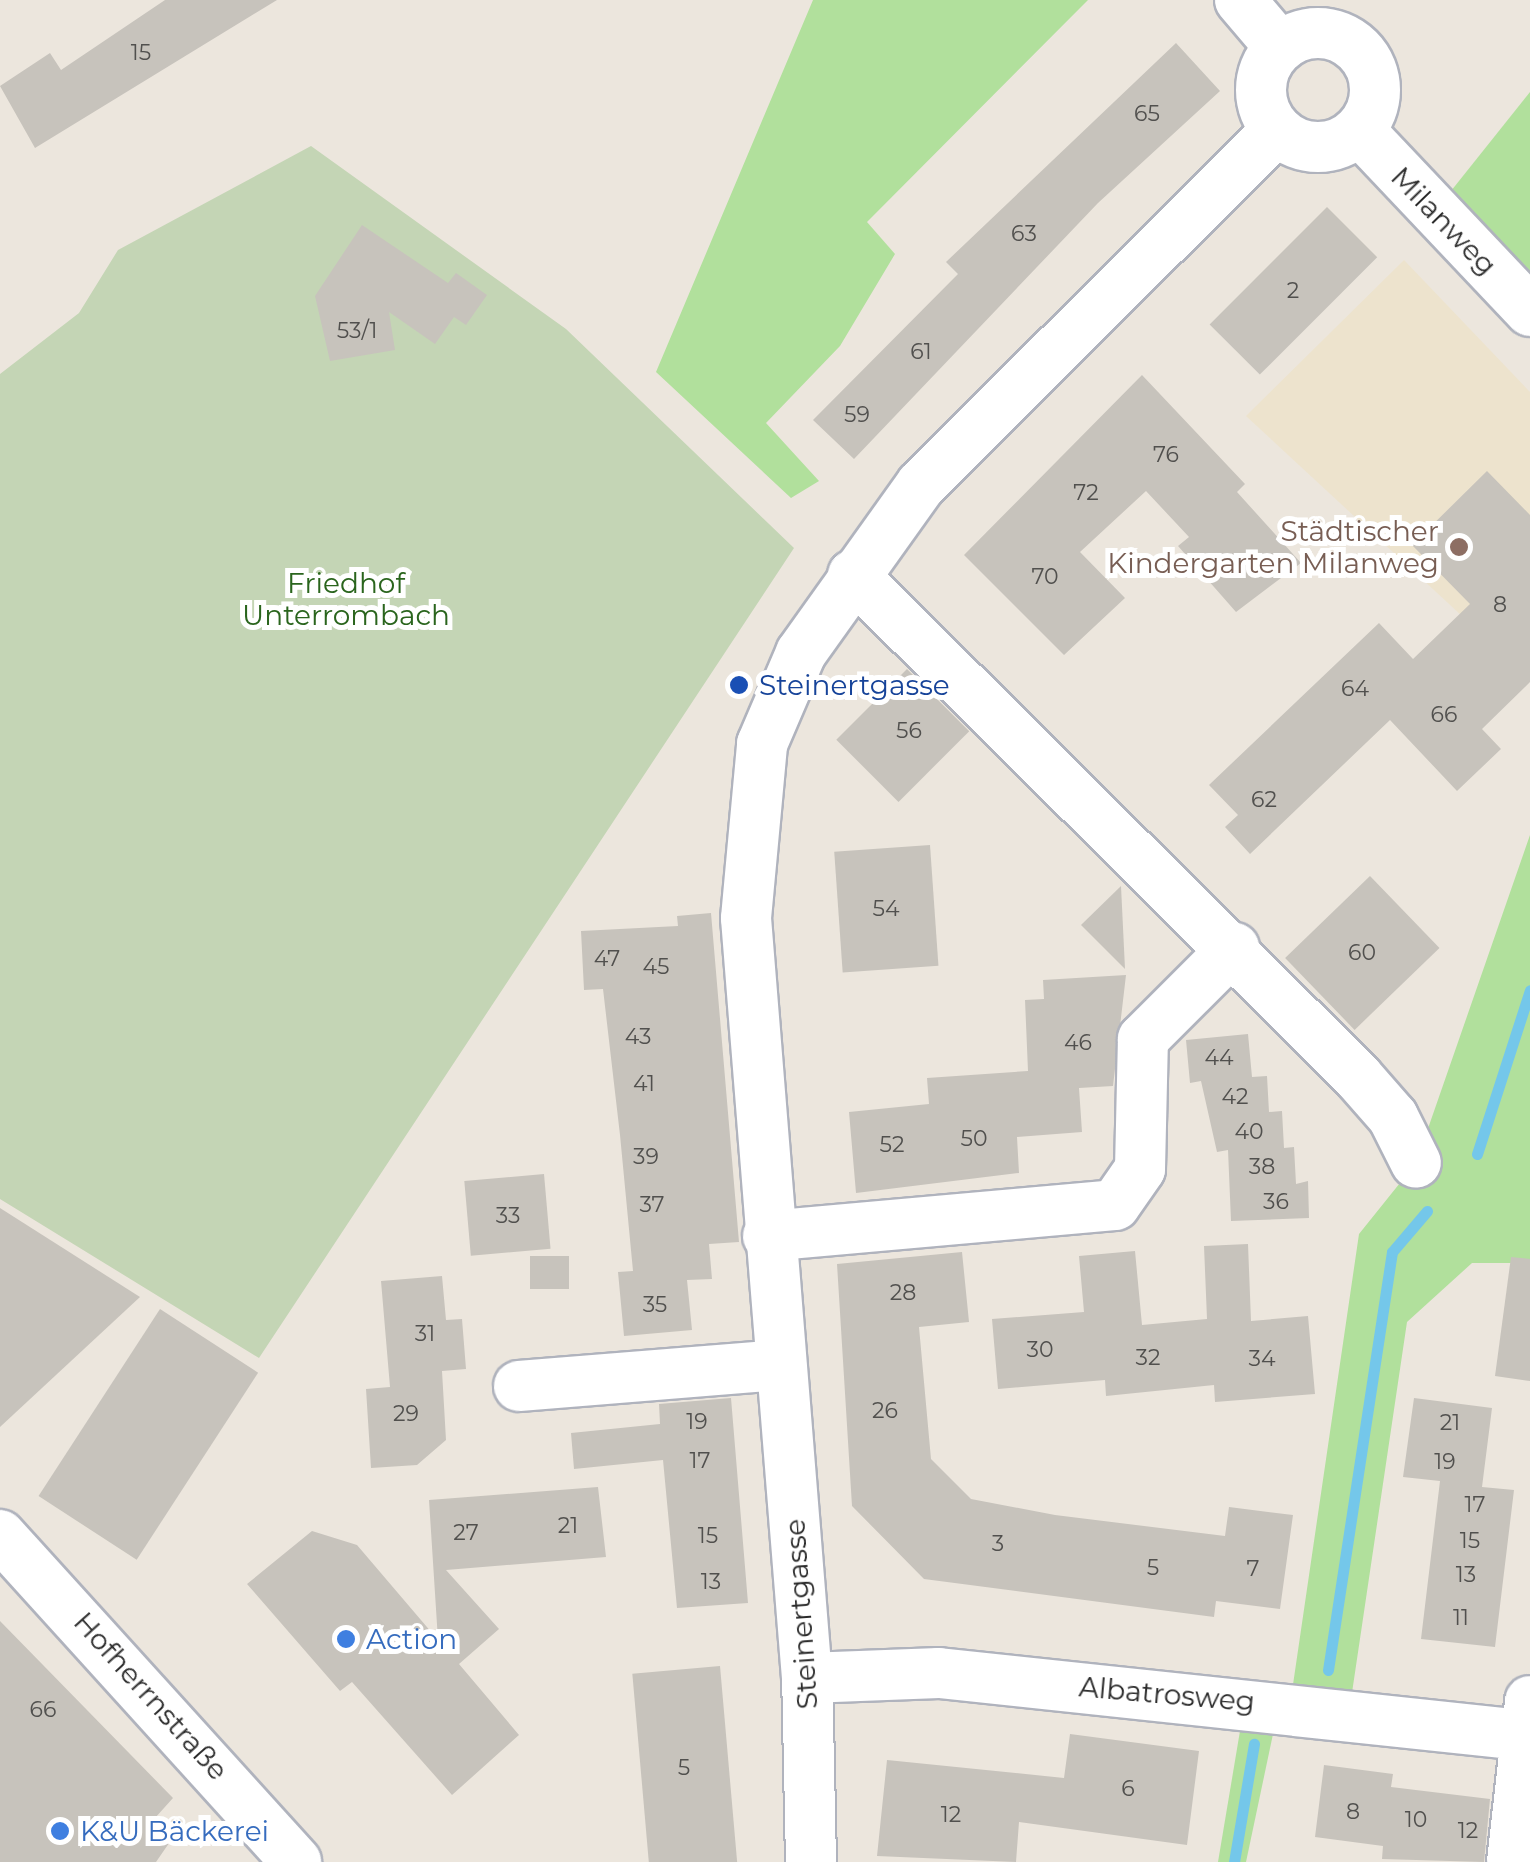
<!DOCTYPE html>
<html>
<head>
<meta charset="utf-8">
<style>
  body { margin:0 }
  #map { position:relative; width:1530px; height:1862px; overflow:hidden; background:#ece6dd; font-family:Montserrat,sans-serif }
  div>[style] { position:absolute }
  .education>* { inset:0; background:#ede3cd }
  .green>* { inset:0; background:#b1e09c }
  .cemetery>* { inset:0; background:#c4d5b5 }
  .stream>* { height:11px; margin:-5.5px; padding:0 5.5px; transform-origin:5.5px; border-radius:5.5px; background:#74c7ea }
  .building>* { inset:0; background:#c7c3bc; transform-origin:0 0 }
  .roads { filter:drop-shadow(2px 0 #b0b3bd) drop-shadow(-2px 0 #b0b3bd) drop-shadow(0 2px #b0b3bd) drop-shadow(0 -2px #b0b3bd) }
  .minor>* { height:50px; margin:-25px; padding:0 25px; transform-origin:25px; border-radius:25px; background:#fff }
  .minor>.ring { margin:-25px; padding:0; box-sizing:content-box; background:none; border:50px solid #fff; border-radius:50% }
  .dots>* { width:28px; height:28px; translate:-50% -50%; box-sizing:border-box; border:5px solid #fff; border-radius:50% }
  span { translate:-50% -50%; white-space:nowrap; text-align:center; line-height:1.15; -webkit-text-stroke:10px #fff; paint-order:stroke }
  .number-label { font-size:22px; color:#51504e }
  .number-label span { -webkit-text-stroke-width:0 }
  .street-label { font-size:28px; color:#2a2a2a }
  .education-label { font-size:28px; color:#785e54 }
  .right { translate:-100% -50%; text-align:right }
  .park-label { font-size:28px; color:#2a651d }
  .transit-label { font-size:28px; color:#164399 }
  .left { translate:0 -50%; text-align:left }
  .shop-label { font-size:28px; color:#366cbe }
</style>
</head>
<body>
<div id="map">
  <div class="education">
    <div style="clip-path:polygon(1404px 260px,1530px 392px,1530px 679px,1246px 416px)"></div>
  </div>
  <div class="green">
    <div style="clip-path:polygon(813px 0,1088px 0,867px 222px,895px 254px,840px 346px,766px 423px,819px 481px,791px 498px,656px 372px)"></div>
    <div style="clip-path:polygon(1530px 92px,1530px 272px,1451px 191px)"></div>
    <div style="clip-path:polygon(1530px 835px,1530px 1263px,1472px 1263px,1407px 1322px,1349px 1713px,1290px 1705px,1359px 1234px,1416px 1163px)"></div>
    <div style="clip-path:polygon(1240px 1731px,1273px 1734px,1246px 1862px,1218px 1862px)"></div>
  </div>
  <div class="cemetery">
    <div style="clip-path:polygon(311px 146px,566px 329px,794px 548px,259px 1358px,0 1199px,0 374px,79px 313px,118px 250px)"></div>
  </div>
  <div class="stream">
    <div style="left:1477px;top:1154px;width:172px;rotate:-72.1deg"></div>
    <div style="left:1328px;top:1670px;width:423px;rotate:-81.3deg"></div>
    <div style="left:1392px;top:1252px;width:54px;rotate:-49.5deg"></div>
    <div style="left:1234px;top:1862px;width:120px;rotate:-80.4deg"></div>
  </div>
  <div class="building">
    <div style="clip-path:polygon(165px 0,277px 0,35px 148px,0 86px,50px 53px,61px 70px)"></div>
    <div style="clip-path:polygon(1176px 43px,1220px 91px,1098px 203px,854px 459px,813px 420px,958px 274px,946px 262px)"></div>
    <div style="left:1327px;top:207px;width:71px;height:166px;rotate:45deg"></div>
    <div style="clip-path:polygon(362px 225px,448px 283px,456px 273px,487px 295px,466px 325px,454px 317px,435px 344px,389px 312px,395px 350px,330px 361px,315px 296px)"></div>
    <div style="clip-path:polygon(1142px 375px,1245px 484px,1237px 492px,1301px 563px,1236px 612px,1178px 546px,1189px 537px,1146px 491px,1080px 552px,1125px 598px,1064px 655px,964px 555px)"></div>
    <div style="clip-path:polygon(1487px 471px,1530px 515px,1530px 682px,1482px 729px,1501px 749px,1457px 791px,1390px 720px,1250px 854px,1225px 827px,1238px 815px,1209px 785px,1379px 623px,1413px 659px,1470px 604px,1412px 545px)"></div>
    <div style="left:907px;top:669px;width:88px;height:100px;rotate:45deg"></div>
    <div style="left:930px;top:845px;width:121px;height:96px;rotate:86deg"></div>
    <div style="left:1370px;top:876px;width:100px;height:118px;rotate:46deg"></div>
    <div style="clip-path:polygon(1121px 886px,1125px 969px,1081px 925px)"></div>
    <div style="clip-path:polygon(711px 913px,739px 1242px,709px 1244px,712px 1279px,687px 1280px,692px 1330px,624px 1336px,618px 1272px,633px 1271px,620px 1135px,603px 989px,584px 990px,581px 931px,678px 926px,677px 916px)"></div>
    <div style="clip-path:polygon(1126px 975px,1113px 1086px,1079px 1088px,1082px 1132px,1017px 1137px,1019px 1173px,856px 1193px,849px 1112px,929px 1104px,927px 1078px,1028px 1071px,1025px 1000px,1044px 999px,1043px 980px)"></div>
    <div style="clip-path:polygon(1248px 1034px,1252px 1077px,1267px 1076px,1269px 1112px,1282px 1111px,1284px 1148px,1294px 1147px,1296px 1184px,1308px 1181px,1309px 1218px,1231px 1221px,1228px 1150px,1217px 1152px,1201px 1081px,1190px 1083px,1186px 1040px)"></div>
    <div style="left:544px;top:1174px;width:75px;height:80px;rotate:85deg"></div>
    <div style="clip-path:polygon(0 1208px,140px 1297px,0 1427px)"></div>
    <div style="clip-path:polygon(1248px 1244px,1251px 1321px,1308px 1316px,1315px 1394px,1215px 1402px,1214px 1385px,1106px 1396px,1105px 1380px,998px 1389px,992px 1319px,1084px 1312px,1079px 1256px,1135px 1251px,1142px 1325px,1207px 1319px,1204px 1246px)"></div>
    <div style="clip-path:polygon(962px 1252px,969px 1322px,919px 1327px,931px 1459px,971px 1499px,1055px 1515px,1225px 1536px,1229px 1507px,1293px 1515px,1280px 1609px,1216px 1601px,1214px 1617px,924px 1579px,852px 1506px,837px 1264px)"></div>
    <div style="left:569px;top:1256px;width:33px;height:39px;rotate:90deg"></div>
    <div style="clip-path:polygon(1511px 1257px,1530px 1259px,1530px 1381px,1495px 1376px)"></div>
    <div style="clip-path:polygon(442px 1276px,446px 1320px,462px 1319px,466px 1369px,442px 1371px,446px 1440px,417px 1465px,371px 1468px,366px 1389px,390px 1387px,381px 1281px)"></div>
    <div style="left:160px;top:1309px;width:117px;height:223px;rotate:33deg"></div>
    <div style="clip-path:polygon(731px 1398px,748px 1603px,677px 1608px,663px 1460px,574px 1469px,571px 1433px,660px 1424px,659px 1404px)"></div>
    <div style="clip-path:polygon(1414px 1398px,1492px 1408px,1482px 1487px,1514px 1490px,1495px 1647px,1421px 1639px,1440px 1481px,1403px 1477px)"></div>
    <div style="clip-path:polygon(598px 1487px,606px 1557px,446px 1570px,499px 1629px,459px 1664px,519px 1735px,452px 1795px,352px 1682px,340px 1691px,247px 1584px,312px 1531px,357px 1545px,438px 1640px,429px 1500px)"></div>
    <div style="clip-path:polygon(0 1621px,173px 1798px,155px 1818px,176px 1833px,156px 1862px,0 1862px)"></div>
    <div style="left:720px;top:1666px;width:197px;height:88px;rotate:85deg"></div>
    <div style="clip-path:polygon(1070px 1734px,1199px 1751px,1187px 1845px,1019px 1822px,1016px 1862px,877px 1856px,887px 1760px,1064px 1778px)"></div>
    <div style="clip-path:polygon(1324px 1765px,1393px 1774px,1391px 1787px,1490px 1799px,1484px 1862px,1382px 1859px,1383px 1846px,1315px 1837px)"></div>
  </div>
  <div class="roads">
    <div class="minor">
      <div style="left:1240px;top:0;width:62px;rotate:49.6deg"></div>
      <div class="ring" style="left:1261px;top:33px;width:64px;height:64px"></div>
      <div style="left:1359px;top:130px;width:249px;rotate:46.6deg"></div>
      <div style="left:853px;top:575px;width:712px;rotate:44.83deg"></div>
      <div style="left:1358px;top:1077px;width:53px;rotate:48.8deg"></div>
      <div style="left:1393px;top:1117px;width:51px;rotate:63.4deg"></div>
      <div style="left:768px;top:1236px;width:348px;rotate:-5.1deg"></div>
      <div style="left:1115px;top:1205px;width:44px;rotate:-55.2deg"></div>
      <div style="left:1140px;top:1169px;width:130px;rotate:-88.7deg"></div>
      <div style="left:1143px;top:1039px;width:129px;rotate:-45deg"></div>
      <div style="left:519px;top:1386px;width:263px;rotate:-4.6deg"></div>
      <div style="left:0;top:1535px;width:441px;rotate:47.8deg"></div>
      <div style="left:807px;top:1678px;width:132px;rotate:-2.2deg"></div>
      <div style="left:939px;top:1673px;width:594px;rotate:6.08deg"></div>
      <div style="left:811px;top:1862px;width:184px;rotate:-91.2deg"></div>
      <div style="left:807px;top:1678px;width:762px;rotate:-94.59deg"></div>
      <div style="left:746px;top:918px;width:175px;rotate:-84.7deg"></div>
      <div style="left:762px;top:744px;width:99px;rotate:-66.8deg"></div>
      <div style="left:801px;top:653px;width:206px;rotate:-54.5deg"></div>
      <div style="left:921px;top:485px;width:503px;rotate:-44.92deg"></div>
      <div style="left:1512px;top:1862px;width:162px;rotate:-83.6deg"></div>
    </div>
  </div>
  <div class="dots">
    <div style="left:1459px;top:547px;background:#8d6e63"></div>
    <div style="left:739px;top:685px;background:#1a4fb4"></div>
    <div style="left:346px;top:1639px;background:#3f7fe0"></div>
    <div style="left:60px;top:1831px;background:#3f7fe0"></div>
  </div>
  <div class="number-label">
    <span style="left:141px;top:53px">15</span>
    <span style="left:1147px;top:114px">65</span>
    <span style="left:1024px;top:234px">63</span>
    <span style="left:1293px;top:291px">2</span>
    <span style="left:357px;top:331px">53/1</span>
    <span style="left:921px;top:352px">61</span>
    <span style="left:857px;top:415px">59</span>
    <span style="left:1166px;top:455px">76</span>
    <span style="left:1086px;top:493px">72</span>
    <span style="left:1045px;top:577px">70</span>
    <span style="left:1500px;top:605px">8</span>
    <span style="left:1355px;top:689px">64</span>
    <span style="left:1444px;top:715px">66</span>
    <span style="left:909px;top:731px">56</span>
    <span style="left:1264px;top:800px">62</span>
    <span style="left:886px;top:909px">54</span>
    <span style="left:1362px;top:953px">60</span>
    <span style="left:607px;top:959px">47</span>
    <span style="left:656px;top:967px">45</span>
    <span style="left:638px;top:1037px">43</span>
    <span style="left:1078px;top:1043px">46</span>
    <span style="left:1219px;top:1058px">44</span>
    <span style="left:644px;top:1084px">41</span>
    <span style="left:1235px;top:1097px">42</span>
    <span style="left:1249px;top:1132px">40</span>
    <span style="left:974px;top:1139px">50</span>
    <span style="left:892px;top:1145px">52</span>
    <span style="left:646px;top:1157px">39</span>
    <span style="left:1262px;top:1167px">38</span>
    <span style="left:1276px;top:1202px">36</span>
    <span style="left:652px;top:1205px">37</span>
    <span style="left:508px;top:1216px">33</span>
    <span style="left:903px;top:1293px">28</span>
    <span style="left:655px;top:1305px">35</span>
    <span style="left:425px;top:1334px">31</span>
    <span style="left:1040px;top:1350px">30</span>
    <span style="left:1148px;top:1358px">32</span>
    <span style="left:1262px;top:1359px">34</span>
    <span style="left:885px;top:1411px">26</span>
    <span style="left:406px;top:1414px">29</span>
    <span style="left:697px;top:1422px">19</span>
    <span style="left:1450px;top:1423px">21</span>
    <span style="left:700px;top:1461px">17</span>
    <span style="left:1445px;top:1462px">19</span>
    <span style="left:1475px;top:1505px">17</span>
    <span style="left:568px;top:1526px">21</span>
    <span style="left:466px;top:1533px">27</span>
    <span style="left:708px;top:1536px">15</span>
    <span style="left:1470px;top:1541px">15</span>
    <span style="left:998px;top:1544px">3</span>
    <span style="left:1153px;top:1568px">5</span>
    <span style="left:1253px;top:1569px">7</span>
    <span style="left:1466px;top:1575px">13</span>
    <span style="left:711px;top:1582px">13</span>
    <span style="left:1461px;top:1618px">11</span>
    <span style="left:43px;top:1710px">66</span>
    <span style="left:684px;top:1768px">5</span>
    <span style="left:1128px;top:1789px">6</span>
    <span style="left:1353px;top:1812px">8</span>
    <span style="left:951px;top:1815px">12</span>
    <span style="left:1416px;top:1820px">10</span>
    <span style="left:1468px;top:1831px">12</span>
  </div>
  <div class="street-label">
    <span style="left:1444px;top:221px;rotate:46deg">Milanweg</span>
    <span style="left:801px;top:1614px;rotate:-94deg">Steinertgasse</span>
    <span style="left:1167px;top:1694px;rotate:5deg">Albatrosweg</span>
    <span style="left:151px;top:1696px;rotate:48deg">Hofherrnstraße</span>
  </div>
  <div class="education-label">
    <span class="right" style="left:1439px;top:547px">Städtischer<br>Kindergarten Milanweg</span>
  </div>
  <div class="park-label">
    <span style="left:346px;top:599px">Friedhof<br>Unterrombach</span>
  </div>
  <div class="transit-label">
    <span class="left" style="left:759px;top:685px">Steinertgasse</span>
  </div>
  <div class="shop-label">
    <span class="left" style="left:366px;top:1639px">Action</span>
    <span class="left" style="left:80px;top:1831px">K&amp;U Bäckerei</span>
  </div>
</div>
</body>
</html>
